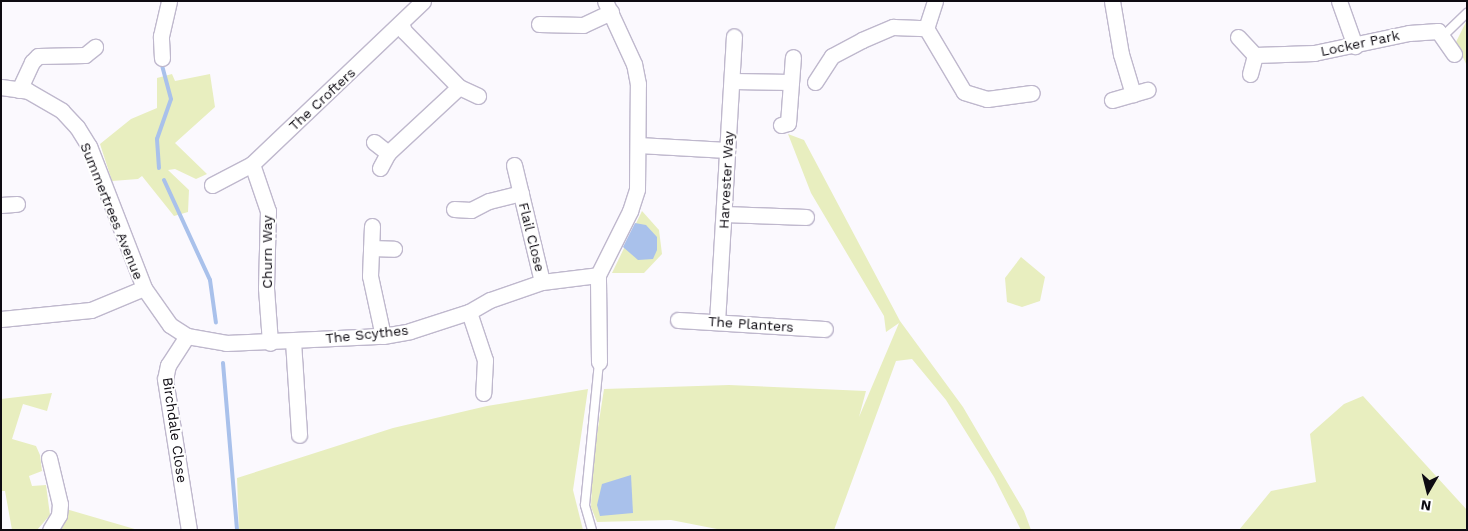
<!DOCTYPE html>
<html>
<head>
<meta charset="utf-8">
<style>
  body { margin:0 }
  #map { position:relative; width:1468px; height:531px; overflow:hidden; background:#fbf9fe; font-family:"Work Sans",sans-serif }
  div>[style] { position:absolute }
  .green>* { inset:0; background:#e8eebf }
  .water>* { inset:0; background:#a9c1eb }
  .stream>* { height:4px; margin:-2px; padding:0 2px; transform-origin:2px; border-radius:2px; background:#a9c1eb }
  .roads { filter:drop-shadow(1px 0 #bfb8cd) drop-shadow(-1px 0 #bfb8cd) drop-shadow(0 1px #bfb8cd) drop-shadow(0 -1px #bfb8cd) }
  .service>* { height:8px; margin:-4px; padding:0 4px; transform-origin:4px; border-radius:4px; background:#fff }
  .minor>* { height:15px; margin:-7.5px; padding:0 7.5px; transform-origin:7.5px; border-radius:7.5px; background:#fff }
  span { translate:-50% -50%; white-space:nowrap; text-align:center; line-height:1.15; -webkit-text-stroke:4px #fff; paint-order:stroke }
  .street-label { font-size:14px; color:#0e0b12 }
  .frame { position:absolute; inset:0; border:2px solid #0e0b12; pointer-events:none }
  .north { position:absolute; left:1403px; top:466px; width:50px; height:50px; -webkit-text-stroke:4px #fff; paint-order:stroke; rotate:188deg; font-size:14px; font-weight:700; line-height:20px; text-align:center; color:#0e0b12 }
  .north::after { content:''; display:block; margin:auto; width:18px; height:22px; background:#0e0b12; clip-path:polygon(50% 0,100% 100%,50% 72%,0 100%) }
</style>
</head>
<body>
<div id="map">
  <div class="green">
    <div style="clip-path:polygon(1467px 20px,1467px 66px,1456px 42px)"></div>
    <div style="clip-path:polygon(172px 74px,175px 81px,210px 74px,215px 107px,175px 143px,207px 174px,196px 179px,175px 169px,168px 170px,189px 190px,188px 212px,174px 216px,142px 176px,138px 179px,112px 181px,100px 144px,131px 119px,157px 108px,157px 78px)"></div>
    <div style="clip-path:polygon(788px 134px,804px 140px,900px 321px,963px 407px,1024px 511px,1031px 530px,1021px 530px,994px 477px,946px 400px,912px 359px,896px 361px,834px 530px,722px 530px,671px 520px,597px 522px,591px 507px,593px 460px,604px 389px,729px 385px,866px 391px,859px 417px,899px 323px,886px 332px,884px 316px,811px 193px)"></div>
    <div style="clip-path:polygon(642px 211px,659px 230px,662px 254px,644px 273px,612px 273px)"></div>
    <div style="clip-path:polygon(1021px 257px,1045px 277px,1040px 301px,1022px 307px,1007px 302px,1005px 278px)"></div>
    <div style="clip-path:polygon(588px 389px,573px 490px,583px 530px,239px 530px,237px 478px,393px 428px,487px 406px)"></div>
    <div style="clip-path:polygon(52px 393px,47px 411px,23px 404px,12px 439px,36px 446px,40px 455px,42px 471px,29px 476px,32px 486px,46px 485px,50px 515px,37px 530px,12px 530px,5px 491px,1px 491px,1px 399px)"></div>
    <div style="clip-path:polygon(1363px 396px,1467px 510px,1467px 530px,1239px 530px,1271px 491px,1316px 482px,1310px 434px,1344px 404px)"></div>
    <div style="clip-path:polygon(66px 509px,138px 530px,58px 530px)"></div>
  </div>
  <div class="water">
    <div style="clip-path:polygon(635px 223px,646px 225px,657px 237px,657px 250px,653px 259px,638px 260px,623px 247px)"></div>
    <div style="clip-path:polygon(631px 475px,633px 513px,600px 516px,597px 505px,602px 484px)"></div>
  </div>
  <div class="stream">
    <div style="left:159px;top:168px;width:29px;rotate:-94deg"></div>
    <div style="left:157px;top:139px;width:42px;rotate:-70.7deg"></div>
    <div style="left:171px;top:99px;width:39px;rotate:-105deg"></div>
    <div style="left:164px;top:180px;width:110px;rotate:65.3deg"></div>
    <div style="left:210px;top:280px;width:43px;rotate:82.1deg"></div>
    <div style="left:223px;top:363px;width:168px;rotate:85.2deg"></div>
  </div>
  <div class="roads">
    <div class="service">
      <div style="left:1442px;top:37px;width:35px;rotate:-44deg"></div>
      <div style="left:592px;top:530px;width:26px;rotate:-106deg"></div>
      <div style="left:585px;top:505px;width:144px;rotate:-84.4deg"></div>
    </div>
    <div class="minor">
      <div style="left:935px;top:1px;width:28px;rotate:108deg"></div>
      <div style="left:926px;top:28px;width:74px;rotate:59.3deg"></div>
      <div style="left:964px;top:92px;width:24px;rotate:17deg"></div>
      <div style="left:987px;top:99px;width:45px;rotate:-7.6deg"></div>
      <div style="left:1112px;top:1px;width:54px;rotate:80.4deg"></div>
      <div style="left:1121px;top:54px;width:42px;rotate:73.3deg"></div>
      <div style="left:1339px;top:1px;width:48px;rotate:70.4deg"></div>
      <div style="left:401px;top:23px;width:9px;rotate:69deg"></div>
      <div style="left:404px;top:31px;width:78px;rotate:45.5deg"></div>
      <div style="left:459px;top:87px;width:21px;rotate:25deg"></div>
      <div style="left:539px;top:24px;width:44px;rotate:1.3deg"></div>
      <div style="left:583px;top:25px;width:31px;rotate:-25deg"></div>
      <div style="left:1238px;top:37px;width:25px;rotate:47deg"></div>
      <div style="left:162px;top:58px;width:22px;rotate:-93deg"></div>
      <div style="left:161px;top:36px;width:36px;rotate:-77deg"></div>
      <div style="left:1250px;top:74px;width:20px;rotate:-75deg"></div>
      <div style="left:1255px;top:55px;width:59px;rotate:-1.9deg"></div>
      <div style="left:1314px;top:53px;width:97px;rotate:-11.9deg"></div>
      <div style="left:1409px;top:33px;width:29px;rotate:-4deg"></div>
      <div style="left:1438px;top:31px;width:28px;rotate:55deg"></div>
      <div style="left:733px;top:81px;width:58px;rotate:1deg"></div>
      <div style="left:815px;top:82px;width:31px;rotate:-57deg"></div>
      <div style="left:832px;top:56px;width:34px;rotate:-28deg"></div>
      <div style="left:862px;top:40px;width:34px;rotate:-23deg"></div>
      <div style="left:893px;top:27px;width:33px;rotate:2deg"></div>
      <div style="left:1px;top:87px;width:27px;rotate:8deg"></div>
      <div style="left:28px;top:91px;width:39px;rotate:30deg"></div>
      <div style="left:62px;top:111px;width:22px;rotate:47deg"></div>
      <div style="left:77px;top:127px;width:22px;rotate:58deg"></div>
      <div style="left:89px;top:146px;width:152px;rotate:68.8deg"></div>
      <div style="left:144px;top:288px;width:45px;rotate:54.9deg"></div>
      <div style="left:170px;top:325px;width:20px;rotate:33deg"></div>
      <div style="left:187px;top:336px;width:40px;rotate:10deg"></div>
      <div style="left:226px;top:343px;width:157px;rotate:-2.6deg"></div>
      <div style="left:383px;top:336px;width:27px;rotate:-10deg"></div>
      <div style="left:410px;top:331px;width:62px;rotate:-17.9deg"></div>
      <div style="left:469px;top:312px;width:24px;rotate:-30deg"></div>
      <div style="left:490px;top:300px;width:55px;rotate:-19.1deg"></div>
      <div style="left:542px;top:282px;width:56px;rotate:-7.1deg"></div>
      <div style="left:19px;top:90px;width:31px;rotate:-65deg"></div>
      <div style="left:32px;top:62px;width:8px;rotate:-45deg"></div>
      <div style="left:38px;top:56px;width:47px;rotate:-1.2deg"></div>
      <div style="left:85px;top:55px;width:13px;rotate:-39deg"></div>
      <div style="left:1112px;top:100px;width:37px;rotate:-16deg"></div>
      <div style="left:781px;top:125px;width:7px;rotate:-16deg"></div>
      <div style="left:788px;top:123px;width:66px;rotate:-85.7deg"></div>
      <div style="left:374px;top:142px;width:18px;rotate:38deg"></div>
      <div style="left:638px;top:145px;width:89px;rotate:3.2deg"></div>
      <div style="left:252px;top:164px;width:50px;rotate:71.2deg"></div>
      <div style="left:268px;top:211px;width:77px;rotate:91.5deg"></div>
      <div style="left:266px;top:288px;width:55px;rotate:85.8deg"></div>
      <div style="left:514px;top:165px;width:120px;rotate:76.5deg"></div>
      <div style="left:380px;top:168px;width:17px;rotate:-62deg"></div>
      <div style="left:388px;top:153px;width:97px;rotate:-42.9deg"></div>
      <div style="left:212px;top:185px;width:45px;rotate:-27.7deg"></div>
      <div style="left:252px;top:164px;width:236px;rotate:-43.6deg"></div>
      <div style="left:1px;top:205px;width:16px;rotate:-4deg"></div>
      <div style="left:454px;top:209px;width:17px;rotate:3deg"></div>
      <div style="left:471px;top:210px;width:20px;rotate:-27deg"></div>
      <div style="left:489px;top:201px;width:33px;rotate:-14deg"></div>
      <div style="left:724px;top:214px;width:82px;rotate:2.1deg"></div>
      <div style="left:372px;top:226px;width:50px;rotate:92.3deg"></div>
      <div style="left:370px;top:276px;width:61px;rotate:77.8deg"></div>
      <div style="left:371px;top:248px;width:23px;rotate:2deg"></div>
      <div style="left:469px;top:312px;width:51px;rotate:71.6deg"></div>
      <div style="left:485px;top:360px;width:33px;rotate:93deg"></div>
      <div style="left:1px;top:319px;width:90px;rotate:-5.7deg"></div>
      <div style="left:91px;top:310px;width:57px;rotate:-22.5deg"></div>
      <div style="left:678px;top:320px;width:147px;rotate:3.5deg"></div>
      <div style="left:717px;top:322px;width:286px;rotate:-86.6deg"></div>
      <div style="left:187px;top:336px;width:35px;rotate:123deg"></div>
      <div style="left:168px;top:365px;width:14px;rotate:102deg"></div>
      <div style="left:165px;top:379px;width:153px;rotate:81deg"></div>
      <div style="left:293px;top:341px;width:94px;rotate:86.3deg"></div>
      <div style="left:599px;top:362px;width:87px;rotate:-90.7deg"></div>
      <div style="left:598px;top:275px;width:72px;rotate:-63.4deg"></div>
      <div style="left:630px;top:211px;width:23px;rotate:-72deg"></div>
      <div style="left:637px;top:189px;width:105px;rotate:-89.5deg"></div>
      <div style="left:638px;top:84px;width:20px;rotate:-101deg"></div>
      <div style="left:634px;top:64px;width:69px;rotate:-114.7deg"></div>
      <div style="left:49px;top:458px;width:47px;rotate:76.6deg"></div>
      <div style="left:60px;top:504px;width:11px;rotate:95deg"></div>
      <div style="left:59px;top:515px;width:17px;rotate:121deg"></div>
    </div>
  </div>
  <div class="street-label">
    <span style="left:1360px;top:43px;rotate:-12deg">Locker Park</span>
    <span style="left:322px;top:99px;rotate:-43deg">The Crofters</span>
    <span style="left:726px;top:180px;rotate:-87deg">Harvester Way</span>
    <span style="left:112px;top:211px;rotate:68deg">Summertrees Avenue</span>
    <span style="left:532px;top:237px;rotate:76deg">Flail Close</span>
    <span style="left:267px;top:252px;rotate:-90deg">Churn Way</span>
    <span style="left:751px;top:324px;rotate:4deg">The Planters</span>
    <span style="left:367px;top:334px;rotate:-6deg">The Scythes</span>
    <span style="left:175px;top:430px;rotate:82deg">Birchdale Close</span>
  </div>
  <div class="frame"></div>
  <div class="north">N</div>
</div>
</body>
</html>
